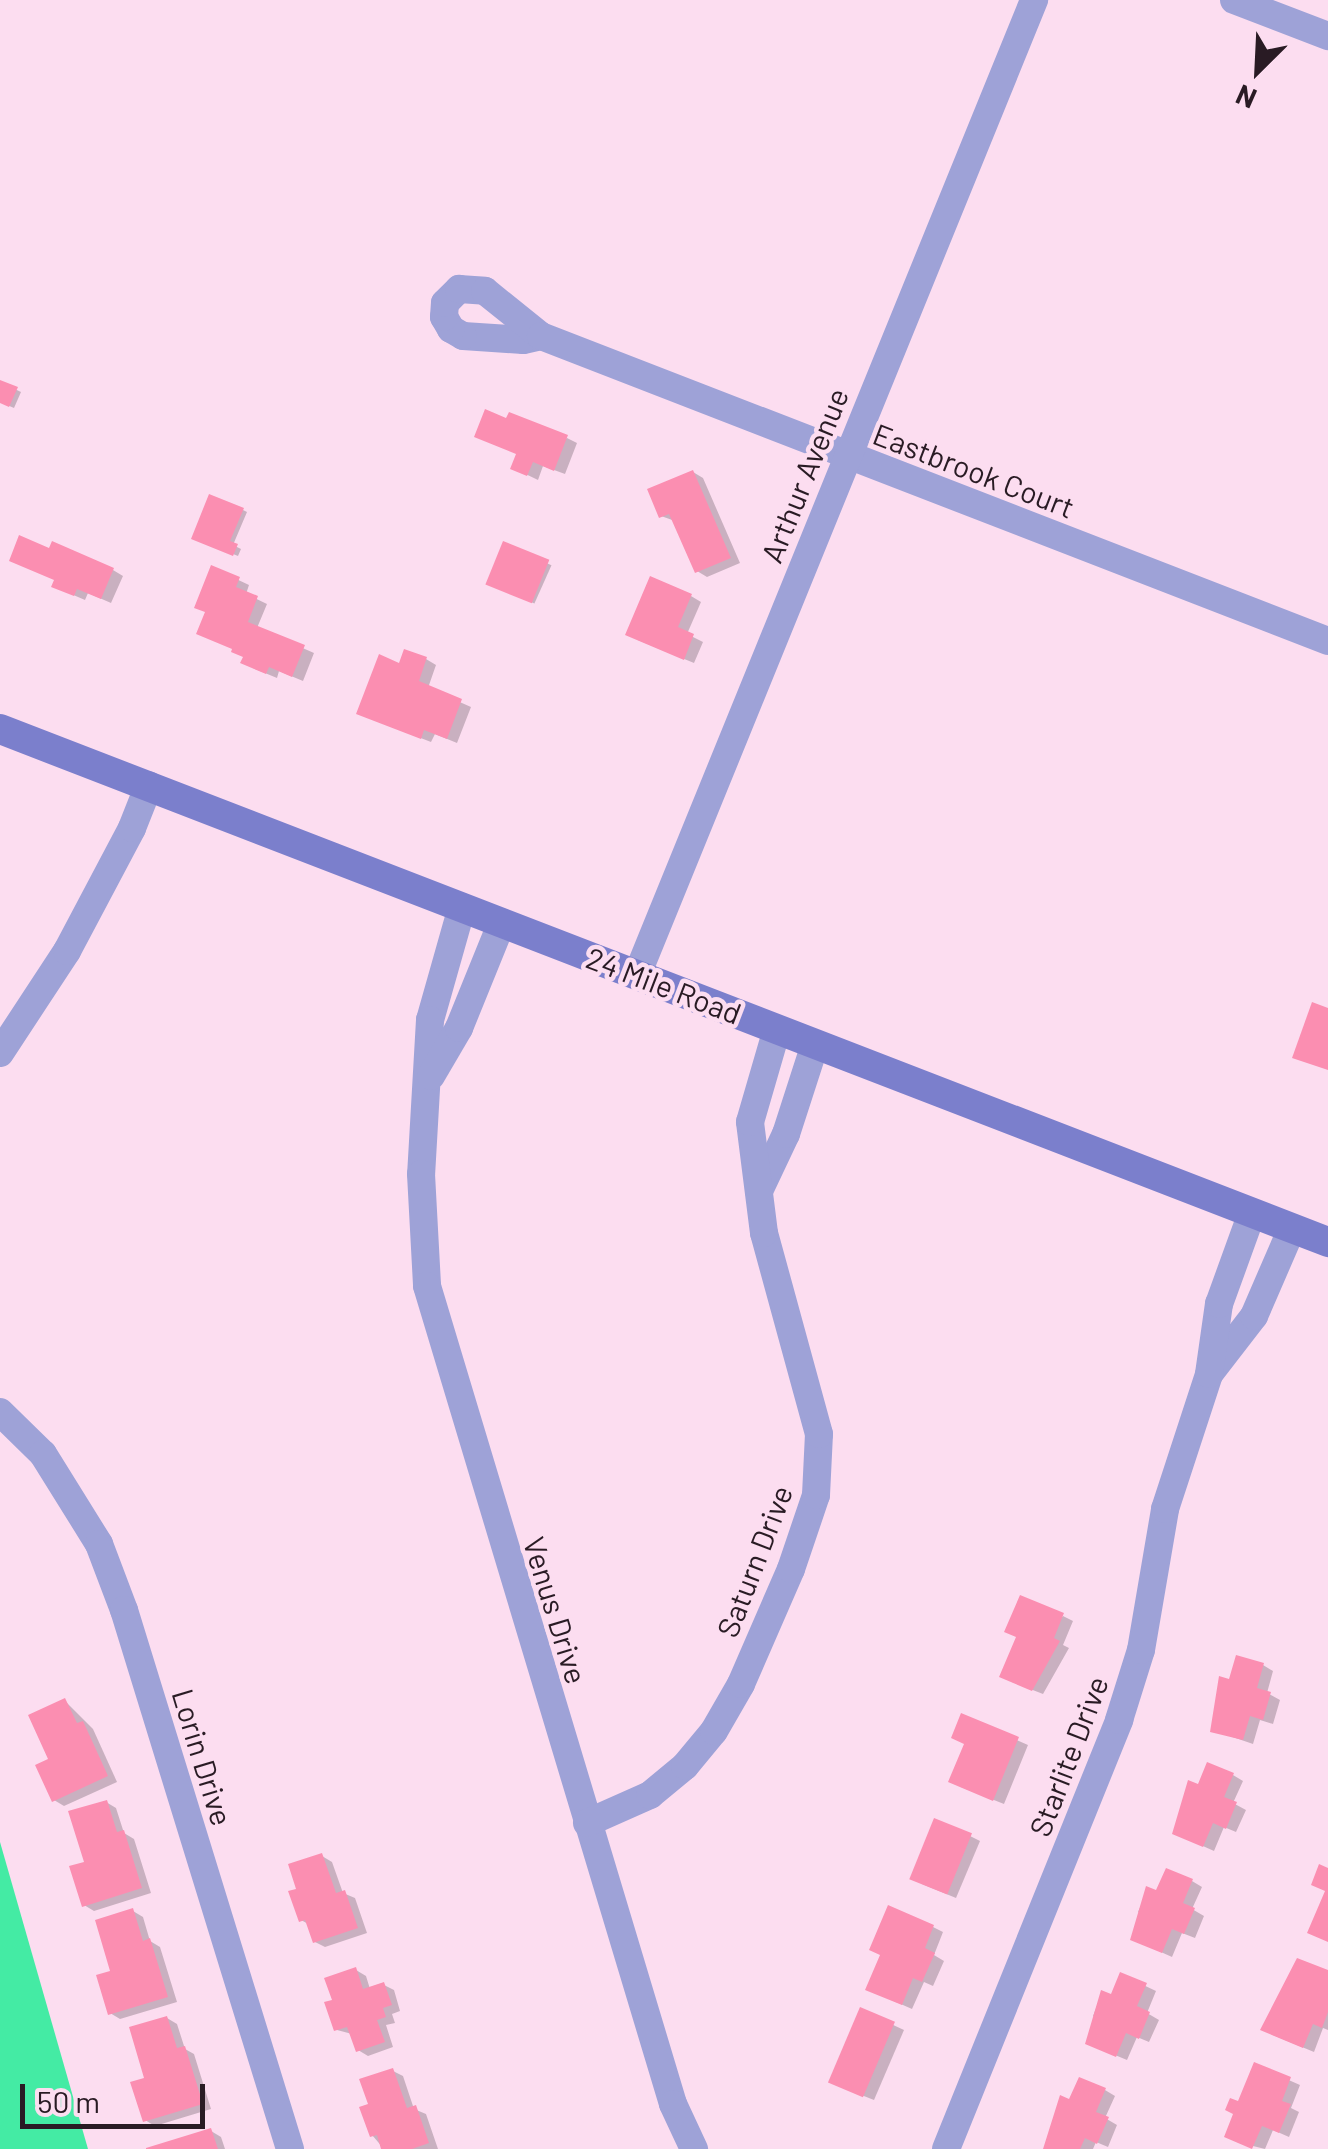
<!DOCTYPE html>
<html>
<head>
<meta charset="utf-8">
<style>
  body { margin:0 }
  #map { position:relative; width:1328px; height:2149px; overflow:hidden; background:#fcddf0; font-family:Barlow,sans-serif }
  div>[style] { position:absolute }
  .water>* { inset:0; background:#44eba4 }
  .shadow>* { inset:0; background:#0003; transform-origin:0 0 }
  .building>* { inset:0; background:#fb8eb1; transform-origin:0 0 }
  .street>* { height:28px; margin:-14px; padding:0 14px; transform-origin:14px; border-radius:14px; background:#9ea2d7 }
  .secondary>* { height:30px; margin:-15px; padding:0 15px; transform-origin:15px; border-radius:15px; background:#7b7fcc }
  span { translate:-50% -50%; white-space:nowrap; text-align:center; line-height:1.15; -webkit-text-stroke:9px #fcddf0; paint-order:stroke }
  .street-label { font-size:30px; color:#291b24 }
  .north { position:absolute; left:1208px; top:20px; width:100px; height:100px; -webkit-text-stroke:8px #fcddf0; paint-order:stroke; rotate:204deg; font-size:28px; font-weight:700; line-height:40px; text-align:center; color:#291b24 }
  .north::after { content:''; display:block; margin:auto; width:35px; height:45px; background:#291b24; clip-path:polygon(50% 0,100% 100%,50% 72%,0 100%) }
  .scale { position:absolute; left:20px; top:2084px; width:185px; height:45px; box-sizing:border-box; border:5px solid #291b24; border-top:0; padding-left:12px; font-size:30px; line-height:35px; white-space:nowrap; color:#291b24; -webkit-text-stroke:8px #fcddf0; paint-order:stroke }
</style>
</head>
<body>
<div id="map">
  <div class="water">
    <div style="clip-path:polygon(0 1842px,88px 2149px,0 2149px)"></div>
  </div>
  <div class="shadow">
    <div style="clip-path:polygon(0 382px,21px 392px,14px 408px,0 402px)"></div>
    <div style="clip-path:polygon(567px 438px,577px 443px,565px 474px,543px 466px,538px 480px,513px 468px)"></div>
    <div style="clip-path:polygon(693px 472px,703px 478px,740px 563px,707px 577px,697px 571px,675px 521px,661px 516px)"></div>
    <div style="clip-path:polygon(243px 510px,247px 512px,233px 545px,241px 549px,238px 556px,198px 540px)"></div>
    <div style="left:504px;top:544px;width:52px;height:42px;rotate:24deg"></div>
    <div style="clip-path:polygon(213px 568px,249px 585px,246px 594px,267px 604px,257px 628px,314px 653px,303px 681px,279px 671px,277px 678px,253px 668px,208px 612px)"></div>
    <div style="clip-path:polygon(113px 570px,123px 576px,111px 603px,88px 593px,85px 600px,64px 591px)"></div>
    <div style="clip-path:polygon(691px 596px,701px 602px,687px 634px,703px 642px,694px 663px,638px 640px)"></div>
    <div style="clip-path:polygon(426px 659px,436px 665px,428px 688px,471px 707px,457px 743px,435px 734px,431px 742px,369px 718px,401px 666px)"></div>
    <div style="clip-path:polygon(1063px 1616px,1073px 1621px,1063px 1645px,1069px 1648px,1043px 1694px,1012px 1682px)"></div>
    <div style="clip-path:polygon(1263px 1665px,1273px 1671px,1267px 1693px,1280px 1700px,1273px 1724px,1260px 1720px,1253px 1744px,1212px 1730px,1231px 1682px)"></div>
    <div style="clip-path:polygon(65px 1701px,93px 1729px,117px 1782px,64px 1806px,54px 1800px)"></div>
    <div style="clip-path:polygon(963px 1716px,1028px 1745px,1004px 1804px,961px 1787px,966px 1744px)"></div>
    <div style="clip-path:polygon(1233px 1775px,1243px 1781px,1233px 1803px,1246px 1810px,1236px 1832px,1224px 1827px,1214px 1851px,1185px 1838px,1199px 1788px)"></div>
    <div style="clip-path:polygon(106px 1802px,116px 1808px,124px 1833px,134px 1839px,151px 1893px,94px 1911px,84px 1905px,87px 1863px)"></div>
    <div style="clip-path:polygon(970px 1836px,980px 1841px,956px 1898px,922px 1884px)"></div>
    <div style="clip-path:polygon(322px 1856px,332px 1862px,343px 1893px,355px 1898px,367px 1933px,325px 1947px,315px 1942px,310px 1925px,301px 1920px)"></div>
    <div style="clip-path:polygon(1192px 1881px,1202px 1887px,1192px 1909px,1204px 1916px,1195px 1938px,1182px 1933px,1172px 1957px,1143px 1944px,1143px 1915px,1138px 1912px,1148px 1890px,1157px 1894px)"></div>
    <div style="clip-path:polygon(133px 1911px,143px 1917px,150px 1941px,160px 1947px,177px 2002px,120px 2019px,110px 2013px,113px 1972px)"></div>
    <div style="clip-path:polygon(933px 1927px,943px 1932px,934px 1955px,944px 1961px,933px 1986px,924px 1982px,912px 2009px,878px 1994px)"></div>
    <div style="clip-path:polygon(356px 1970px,366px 1976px,370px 1989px,384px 1985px,394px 1990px,400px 2011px,392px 2014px,395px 2023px,386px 2025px,393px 2047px,368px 2056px,358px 2050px,352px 2034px,337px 2030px,335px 2001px)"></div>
    <div style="clip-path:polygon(1328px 1973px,1328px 2030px,1323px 2028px,1314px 2052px,1273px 2035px)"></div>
    <div style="clip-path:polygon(1122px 1975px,1156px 1991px,1147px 2013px,1159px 2020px,1149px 2042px,1137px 2037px,1127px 2060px,1098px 2048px,1098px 2019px,1093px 2016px,1102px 1993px,1112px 1998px)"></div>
    <div style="clip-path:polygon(861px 2010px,904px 2030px,874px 2100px,841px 2087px)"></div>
    <div style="clip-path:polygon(167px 2018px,177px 2024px,185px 2049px,194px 2054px,211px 2109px,155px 2126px,145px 2120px,147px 2079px)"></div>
    <div style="clip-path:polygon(1255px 2065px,1300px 2085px,1291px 2108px,1299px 2112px,1289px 2137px,1273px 2130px,1265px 2149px,1237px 2142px,1236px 2114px)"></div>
    <div style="clip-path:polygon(393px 2071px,403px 2076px,414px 2109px,426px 2114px,438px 2149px,384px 2149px,372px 2135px,371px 2105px)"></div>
    <div style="clip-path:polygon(1105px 2090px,1115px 2096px,1105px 2118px,1117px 2125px,1108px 2147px,1096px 2142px,1093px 2149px,1049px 2149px,1071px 2103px)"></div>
    <div style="clip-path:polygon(211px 2131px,221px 2137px,225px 2149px,155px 2149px)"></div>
  </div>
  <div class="building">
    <div style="clip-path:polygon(0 380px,18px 387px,9px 407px,0 403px)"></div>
    <div style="clip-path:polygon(485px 409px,506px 418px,509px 412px,568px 435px,554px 471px,533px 462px,527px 476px,510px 469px,516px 454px,474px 437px)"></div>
    <div style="clip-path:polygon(693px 470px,731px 558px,695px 573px,669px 514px,659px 518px,647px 489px)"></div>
    <div style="clip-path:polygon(209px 494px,244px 508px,230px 541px,238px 544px,233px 556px,191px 539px)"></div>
    <div style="clip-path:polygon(19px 535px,49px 548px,52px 541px,114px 568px,101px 599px,77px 589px,74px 596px,51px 587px,54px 580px,9px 561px)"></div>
    <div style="left:503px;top:541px;width:50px;height:47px;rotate:22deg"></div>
    <div style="clip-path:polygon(211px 565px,240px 577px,236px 587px,258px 596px,248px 622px,305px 645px,292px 677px,269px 667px,266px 674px,240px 663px,243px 657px,231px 652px,232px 649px,196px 634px,205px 612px,194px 608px)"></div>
    <div style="clip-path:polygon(650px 576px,692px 594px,678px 627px,694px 634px,684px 660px,625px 635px)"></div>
    <div style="clip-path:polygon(404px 649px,427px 657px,419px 681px,462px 699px,447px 739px,424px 730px,421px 739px,356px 714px,379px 654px,399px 663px)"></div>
    <div style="clip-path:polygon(1312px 1002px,1328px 1008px,1328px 1070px,1292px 1058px)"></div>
    <div style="clip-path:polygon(1020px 1595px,1064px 1613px,1054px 1638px,1060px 1641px,1032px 1691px,999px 1677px,1016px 1637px,1004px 1632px)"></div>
    <div style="clip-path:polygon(1236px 1655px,1264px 1663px,1257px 1688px,1271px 1692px,1263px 1720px,1250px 1716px,1243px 1740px,1210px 1732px,1219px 1676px,1229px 1679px)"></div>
    <div style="clip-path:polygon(65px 1698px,77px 1723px,83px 1721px,108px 1776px,52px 1802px,35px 1765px,48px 1759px,28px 1715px)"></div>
    <div style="clip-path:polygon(961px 1713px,1019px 1737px,993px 1801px,948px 1782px,964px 1744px,951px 1738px)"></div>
    <div style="clip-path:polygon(1207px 1762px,1234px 1773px,1224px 1797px,1237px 1802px,1226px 1829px,1213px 1823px,1203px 1847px,1172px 1834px,1188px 1780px,1198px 1784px)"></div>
    <div style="clip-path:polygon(107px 1800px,117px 1832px,124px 1830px,142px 1888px,82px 1907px,69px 1866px,84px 1862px,68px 1811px)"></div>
    <div style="left:934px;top:1818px;width:41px;height:66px;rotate:22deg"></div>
    <div style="clip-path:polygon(322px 1853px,336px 1893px,345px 1890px,358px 1928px,313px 1943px,305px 1920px,299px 1922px,288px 1891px,296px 1889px,288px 1864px)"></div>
    <div style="clip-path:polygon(1319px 1864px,1328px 1868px,1328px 1942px,1307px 1933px,1325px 1891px,1311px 1885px)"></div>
    <div style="clip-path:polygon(1166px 1868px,1193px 1879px,1183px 1903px,1195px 1908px,1184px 1934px,1172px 1929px,1162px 1953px,1130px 1940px,1146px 1886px,1156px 1890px)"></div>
    <div style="clip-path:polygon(888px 1905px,934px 1925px,925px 1948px,935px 1953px,922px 1982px,913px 1978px,902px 2005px,865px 1990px,880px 1955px,869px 1950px)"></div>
    <div style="clip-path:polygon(133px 1908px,143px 1941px,150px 1938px,168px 1997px,108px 2015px,96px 1975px,110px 1971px,95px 1920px)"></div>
    <div style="clip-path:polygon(1297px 1958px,1328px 1970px,1328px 2012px,1322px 2028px,1313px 2024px,1303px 2048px,1260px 2030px)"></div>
    <div style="clip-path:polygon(356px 1967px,363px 1989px,384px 1982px,392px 2005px,383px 2008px,386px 2017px,377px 2020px,385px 2042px,356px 2052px,347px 2027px,334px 2031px,324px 2002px,332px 2000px,324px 1978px)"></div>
    <div style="clip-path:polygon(1120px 1972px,1147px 1983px,1137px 2006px,1150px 2012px,1139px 2039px,1126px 2033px,1116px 2057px,1085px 2044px,1101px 1990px,1111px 1994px)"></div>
    <div style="left:860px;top:2007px;width:38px;height:82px;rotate:23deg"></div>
    <div style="clip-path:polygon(167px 2016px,177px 2048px,185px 2046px,203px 2104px,143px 2122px,130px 2082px,144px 2078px,129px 2027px)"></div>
    <div style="clip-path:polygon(1254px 2062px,1291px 2077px,1282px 2101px,1291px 2104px,1279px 2133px,1262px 2126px,1252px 2149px,1224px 2137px,1233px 2114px,1225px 2110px,1230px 2098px,1238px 2101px)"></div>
    <div style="clip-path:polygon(393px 2068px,407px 2108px,416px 2105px,429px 2143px,412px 2149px,381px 2149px,377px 2135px,370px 2137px,359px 2107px,368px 2104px,359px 2079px)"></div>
    <div style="clip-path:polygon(1079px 2077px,1106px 2088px,1096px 2112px,1109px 2117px,1097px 2144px,1085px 2138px,1080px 2149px,1043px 2149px,1060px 2095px,1069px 2099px)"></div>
    <div style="clip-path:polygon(211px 2128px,218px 2149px,146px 2149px,146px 2148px)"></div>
  </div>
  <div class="street">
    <div style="left:1234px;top:0;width:101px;rotate:21deg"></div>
    <div style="left:541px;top:336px;width:18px;rotate:167deg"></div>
    <div style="left:523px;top:340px;width:60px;rotate:-176.2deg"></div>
    <div style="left:463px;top:336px;width:14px;rotate:-150deg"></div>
    <div style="left:451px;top:329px;width:14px;rotate:-120deg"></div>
    <div style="left:444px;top:317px;width:14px;rotate:-86deg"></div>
    <div style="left:445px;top:303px;width:20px;rotate:-45deg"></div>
    <div style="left:459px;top:289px;width:26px;rotate:4deg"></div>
    <div style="left:485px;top:291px;width:72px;rotate:38.8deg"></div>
    <div style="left:541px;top:336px;width:844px;rotate:21.18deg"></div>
    <div style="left:462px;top:907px;width:117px;rotate:105.8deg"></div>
    <div style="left:430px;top:1020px;width:154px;rotate:93.3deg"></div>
    <div style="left:421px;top:1174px;width:112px;rotate:86.9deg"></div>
    <div style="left:427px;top:1286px;width:854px;rotate:73.26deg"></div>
    <div style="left:673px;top:2104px;width:50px;rotate:65deg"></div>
    <div style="left:637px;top:975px;width:1053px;rotate:-67.84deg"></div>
    <div style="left:0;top:1053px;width:122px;rotate:-56.7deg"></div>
    <div style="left:67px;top:951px;width:139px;rotate:-62.1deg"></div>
    <div style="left:132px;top:828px;width:46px;rotate:-68.4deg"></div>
    <div style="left:431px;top:1076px;width:56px;rotate:-59.7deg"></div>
    <div style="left:459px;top:1028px;width:114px;rotate:-67.9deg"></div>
    <div style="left:759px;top:1191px;width:63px;rotate:-64.7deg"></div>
    <div style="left:786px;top:1134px;width:95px;rotate:-72.1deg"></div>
    <div style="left:1210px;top:1373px;width:72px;rotate:-52.3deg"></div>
    <div style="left:1254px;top:1316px;width:96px;rotate:-66.6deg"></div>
    <div style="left:0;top:1412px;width:60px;rotate:44.3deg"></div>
    <div style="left:43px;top:1454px;width:106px;rotate:58.1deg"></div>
    <div style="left:99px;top:1544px;width:71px;rotate:69.3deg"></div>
    <div style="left:124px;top:1610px;width:564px;rotate:72.88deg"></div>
    <div style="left:587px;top:1823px;width:69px;rotate:-24deg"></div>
    <div style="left:650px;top:1795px;width:45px;rotate:-39.6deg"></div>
    <div style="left:685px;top:1766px;width:45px;rotate:-50.4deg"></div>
    <div style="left:714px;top:1731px;width:54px;rotate:-60.1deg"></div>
    <div style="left:741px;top:1684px;width:125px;rotate:-66.5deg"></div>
    <div style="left:791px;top:1569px;width:78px;rotate:-71.3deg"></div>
    <div style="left:816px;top:1495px;width:61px;rotate:-87.2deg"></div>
    <div style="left:819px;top:1434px;width:208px;rotate:-105.3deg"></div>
    <div style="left:764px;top:1233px;width:112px;rotate:-97.2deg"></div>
    <div style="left:750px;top:1122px;width:97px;rotate:-73.8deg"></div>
    <div style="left:946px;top:2149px;width:463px;rotate:-68deg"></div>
    <div style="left:1119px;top:1720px;width:73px;rotate:-72.6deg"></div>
    <div style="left:1141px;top:1650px;width:143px;rotate:-80.3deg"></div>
    <div style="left:1165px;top:1509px;width:142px;rotate:-71.9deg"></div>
    <div style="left:1209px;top:1374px;width:71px;rotate:-81.9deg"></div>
    <div style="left:1219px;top:1304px;width:97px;rotate:-70.1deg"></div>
  </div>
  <div class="secondary">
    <div style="left:0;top:729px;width:1424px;rotate:21.12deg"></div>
  </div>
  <div class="street-label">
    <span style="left:974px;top:470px;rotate:21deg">Eastbrook Court</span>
    <span style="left:804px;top:475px;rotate:-68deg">Arthur Avenue</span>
    <span style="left:664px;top:985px;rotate:21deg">24 Mile Road</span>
    <span style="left:754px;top:1561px;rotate:-69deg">Saturn Drive</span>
    <span style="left:556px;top:1610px;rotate:73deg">Venus Drive</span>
    <span style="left:1068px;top:1756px;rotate:-69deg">Starlite Drive</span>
    <span style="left:203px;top:1757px;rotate:73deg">Lorin Drive</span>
  </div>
  <div class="north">N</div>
  <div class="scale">50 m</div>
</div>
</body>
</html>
